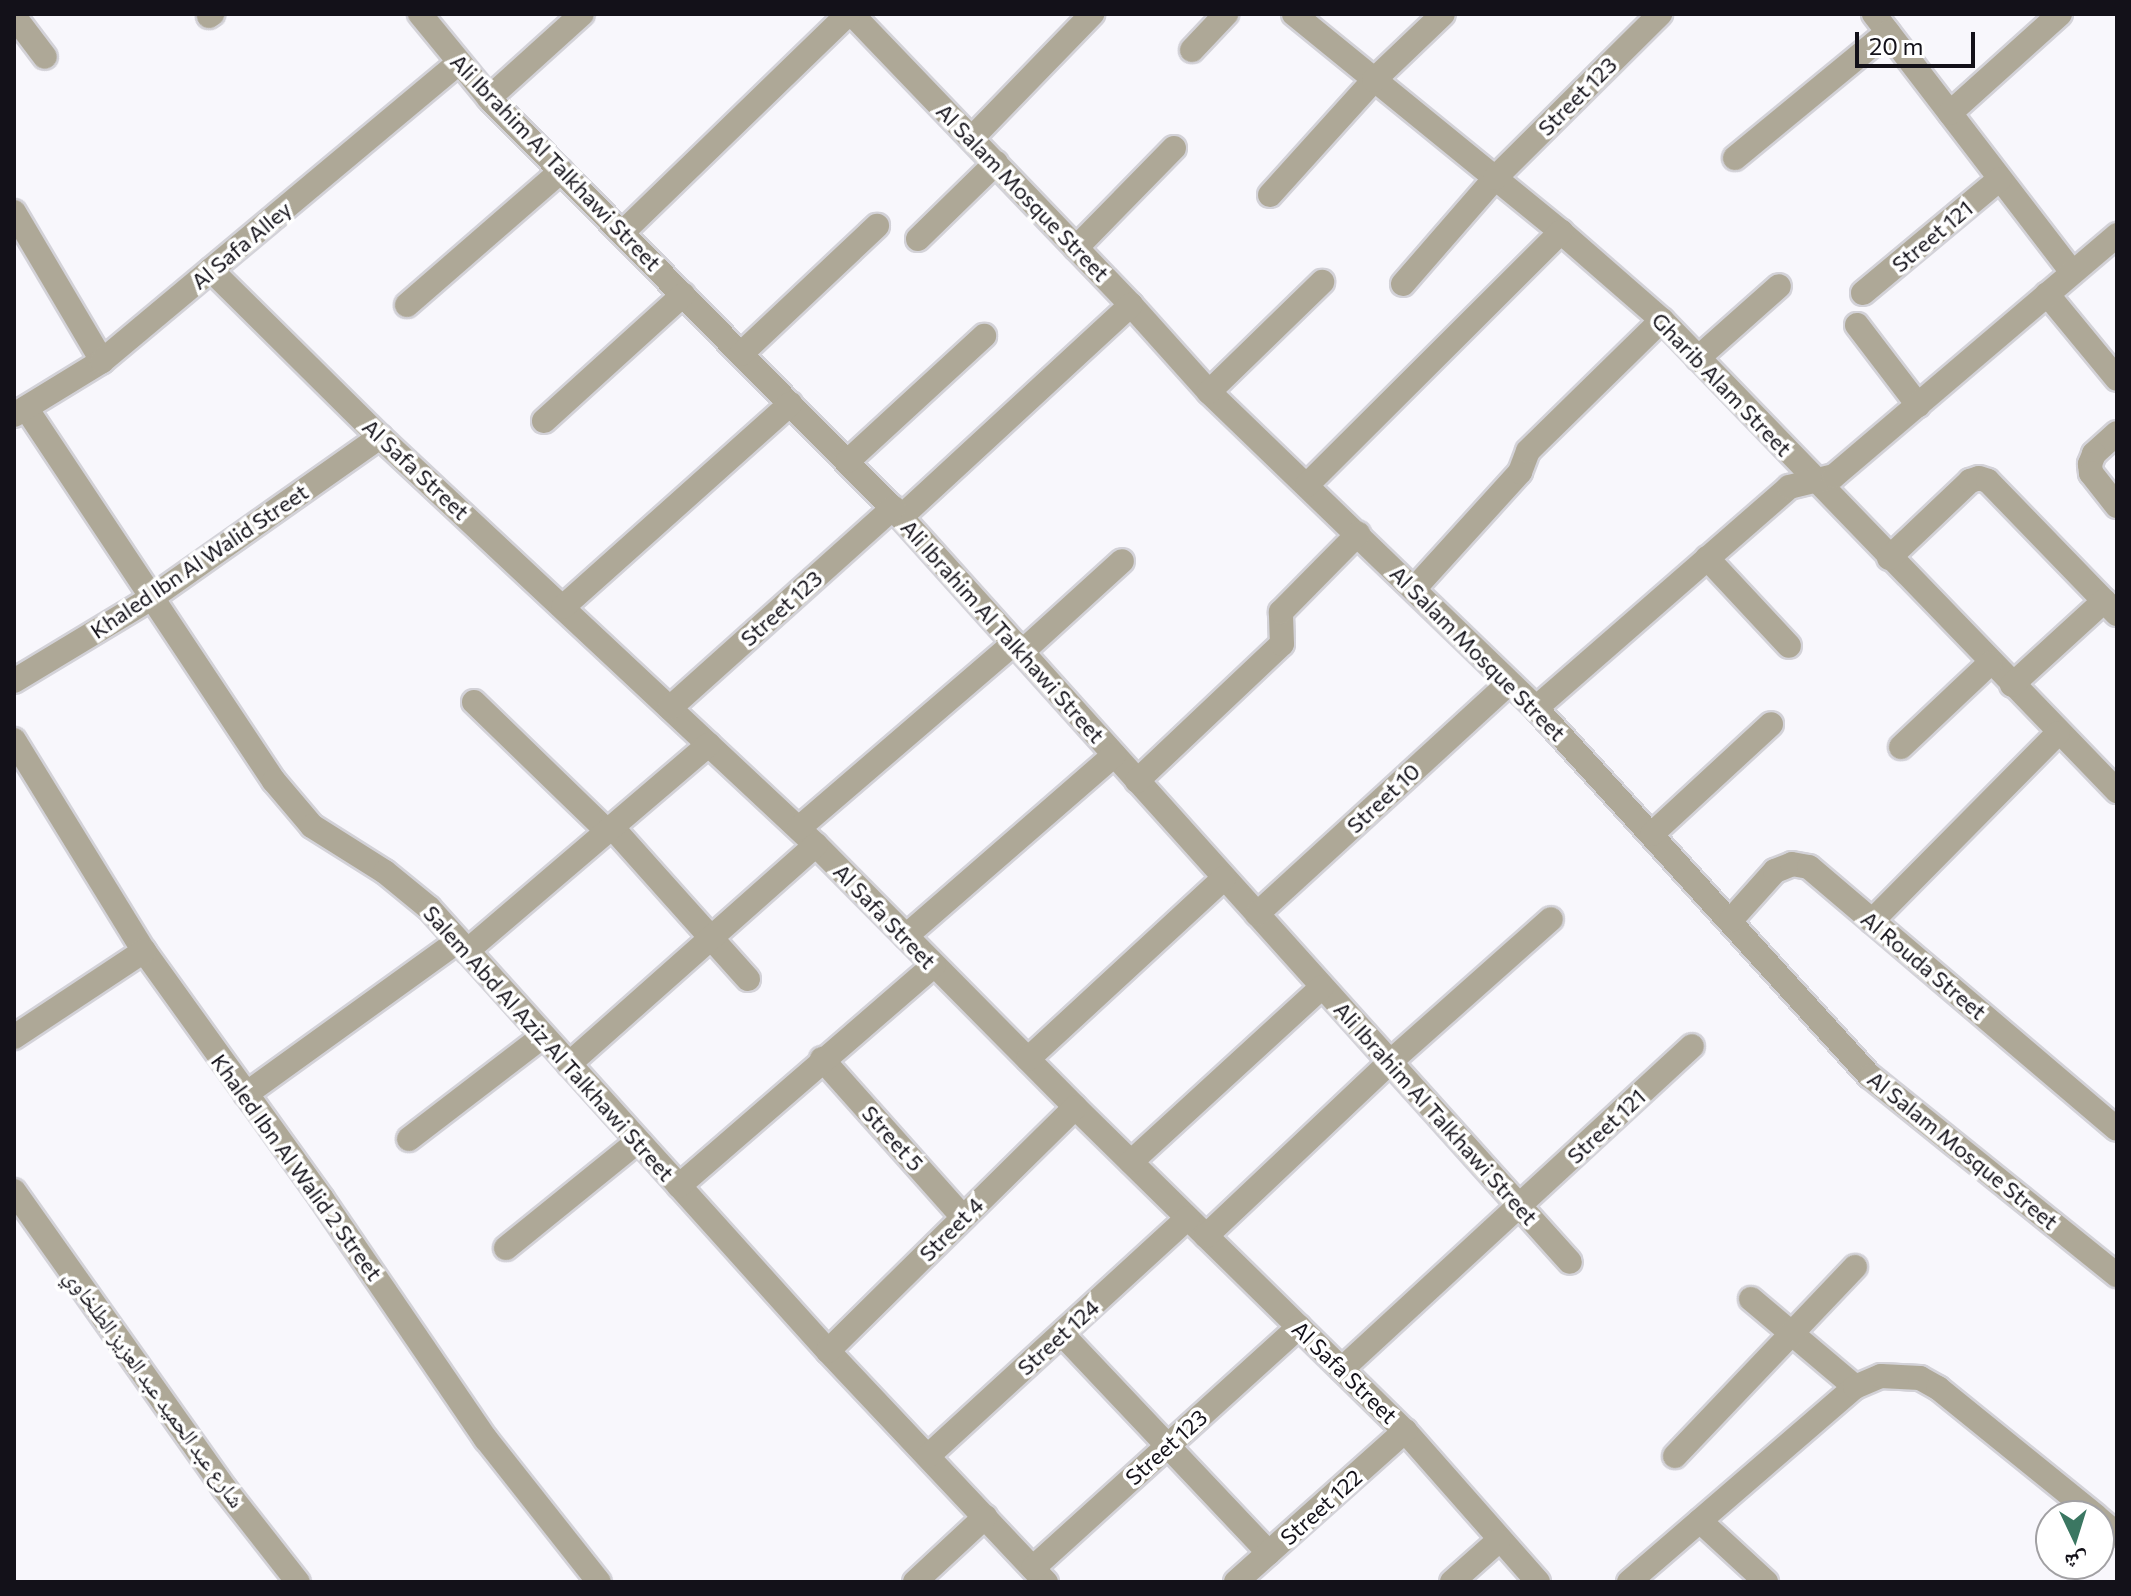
<!DOCTYPE html>
<html>
<head>
<meta charset="utf-8">
<style>
  body { margin:0 }
  #map { position:relative; width:2131px; height:1596px; overflow:hidden; background:#f8f7fc; font-family:Commissioner,"Noto Naskh Arabic",sans-serif }
  div>[style] { position:absolute }
  .roads { filter:drop-shadow(2px 0 #d3d2d8) drop-shadow(-2px 0 #d3d2d8) drop-shadow(0 2px #d3d2d8) drop-shadow(0 -2px #d3d2d8) }
  .minor>* { height:24px; margin:-12px; padding:0 12px; transform-origin:12px; border-radius:12px; background:#aea897 }
  span { translate:-50% -50%; white-space:nowrap; text-align:center; line-height:1.15; -webkit-text-stroke:7px #fff; paint-order:stroke }
  .street-label { font-size:22px; color:#131119 }
  .frame { position:absolute; inset:0; border:16px solid #131119; pointer-events:none }
  .north { position:absolute; left:2035px; top:1500px; width:80px; height:80px; box-sizing:border-box; background:#fff; border:2px solid #a1a0a3; border-radius:50%; rotate:176deg; font-size:22px; font-weight:700; line-height:32px; text-align:center; color:#131119 }
  .north::after { content:''; display:block; margin:auto; width:28px; height:36px; background:#3b7762; clip-path:polygon(50% 0,100% 100%,50% 72%,0 100%) }
  .scale { position:absolute; left:1855px; top:32px; width:120px; height:36px; box-sizing:border-box; border:4px solid #131119; border-top:0; padding-left:10px; font-size:24px; line-height:28px; white-space:nowrap; color:#131119; -webkit-text-stroke:6px #fff; paint-order:stroke }
</style>
</head>
<body>
<div id="map">
  <div class="roads">
    <div class="minor">
      <div style="left:420px;top:14px;width:109px;rotate:50.6deg"></div>
      <div style="left:489px;top:98px;width:588px;rotate:45.48deg"></div>
      <div style="left:901px;top:517px;width:1001px;rotate:48.08deg"></div>
      <div style="left:852px;top:14px;width:403px;rotate:46.2deg"></div>
      <div style="left:1131px;top:305px;width:117px;rotate:48.1deg"></div>
      <div style="left:1209px;top:392px;width:455px;rotate:44deg"></div>
      <div style="left:1536px;top:708px;width:497px;rotate:47.8deg"></div>
      <div style="left:1870px;top:1076px;width:317px;rotate:38.9deg"></div>
      <div style="left:1294px;top:14px;width:345px;rotate:39.2deg"></div>
      <div style="left:1561px;top:232px;width:134px;rotate:41.1deg"></div>
      <div style="left:1662px;top:320px;width:655px;rotate:45.99deg"></div>
      <div style="left:1874px;top:14px;width:325px;rotate:52.5deg"></div>
      <div style="left:14px;top:16px;width:51px;rotate:52.9deg"></div>
      <div style="left:209px;top:16px;width:4px;rotate:-34deg"></div>
      <div style="left:1192px;top:50px;width:50px;rotate:-46.6deg"></div>
      <div style="left:489px;top:98px;width:125px;rotate:-42.1deg"></div>
      <div style="left:1950px;top:113px;width:148px;rotate:-42deg"></div>
      <div style="left:972px;top:138px;width:173px;rotate:-45.9deg"></div>
      <div style="left:1735px;top:158px;width:198px;rotate:-39.5deg"></div>
      <div style="left:1270px;top:195px;width:155px;rotate:-47.9deg"></div>
      <div style="left:1374px;top:80px;width:95px;rotate:-43.7deg"></div>
      <div style="left:14px;top:212px;width:173px;rotate:59.4deg"></div>
      <div style="left:622px;top:233px;width:315px;rotate:-44.1deg"></div>
      <div style="left:918px;top:239px;width:109px;rotate:-44.3deg"></div>
      <div style="left:1076px;top:248px;width:140px;rotate:-45.6deg"></div>
      <div style="left:211px;top:270px;width:238px;rotate:44.7deg"></div>
      <div style="left:380px;top:437px;width:597px;rotate:43.1deg"></div>
      <div style="left:816px;top:845px;width:368px;rotate:45.3deg"></div>
      <div style="left:1075px;top:1107px;width:462px;rotate:44.5deg"></div>
      <div style="left:1405px;top:1431px;width:201px;rotate:48.6deg"></div>
      <div style="left:1403px;top:284px;width:140px;rotate:-49deg"></div>
      <div style="left:1495px;top:178px;width:233px;rotate:-44.8deg"></div>
      <div style="left:1863px;top:293px;width:178px;rotate:-39.8deg"></div>
      <div style="left:2047px;top:294px;width:110px;rotate:50.5deg"></div>
      <div style="left:407px;top:305px;width:204px;rotate:-41deg"></div>
      <div style="left:1857px;top:325px;width:101px;rotate:52.7deg"></div>
      <div style="left:741px;top:354px;width:187px;rotate:-43.3deg"></div>
      <div style="left:1698px;top:358px;width:108px;rotate:-41.6deg"></div>
      <div style="left:1209px;top:392px;width:158px;rotate:-44.2deg"></div>
      <div style="left:26px;top:408px;width:448px;rotate:56.4deg"></div>
      <div style="left:274px;top:781px;width:59px;rotate:49.8deg"></div>
      <div style="left:312px;top:826px;width:86px;rotate:32.2deg"></div>
      <div style="left:385px;top:872px;width:57px;rotate:39.3deg"></div>
      <div style="left:429px;top:908px;width:596px;rotate:47.99deg"></div>
      <div style="left:828px;top:1351px;width:318px;rotate:46.7deg"></div>
      <div style="left:14px;top:415px;width:103px;rotate:-31.5deg"></div>
      <div style="left:102px;top:361px;width:465px;rotate:-39.9deg"></div>
      <div style="left:544px;top:421px;width:188px;rotate:-42.2deg"></div>
      <div style="left:2117px;top:433px;width:31px;rotate:138deg"></div>
      <div style="left:2094px;top:454px;width:11px;rotate:112deg"></div>
      <div style="left:2090px;top:464px;width:9px;rotate:84deg"></div>
      <div style="left:2091px;top:473px;width:42px;rotate:51.8deg"></div>
      <div style="left:848px;top:461px;width:185px;rotate:-42.6deg"></div>
      <div style="left:1307px;top:485px;width:359px;rotate:-44.9deg"></div>
      <div style="left:901px;top:517px;width:313px;rotate:-42.7deg"></div>
      <div style="left:1707px;top:558px;width:120px;rotate:47deg"></div>
      <div style="left:1889px;top:558px;width:112px;rotate:-43.5deg"></div>
      <div style="left:1970px;top:481px;width:9px;rotate:-18deg"></div>
      <div style="left:1979px;top:478px;width:9px;rotate:18deg"></div>
      <div style="left:1988px;top:481px;width:185px;rotate:45.9deg"></div>
      <div style="left:1414px;top:589px;width:158px;rotate:-47.8deg"></div>
      <div style="left:1520px;top:472px;width:22px;rotate:-69deg"></div>
      <div style="left:1528px;top:451px;width:187px;rotate:-44.4deg"></div>
      <div style="left:563px;top:607px;width:305px;rotate:-41.8deg"></div>
      <div style="left:1022px;top:652px;width:135px;rotate:-42.3deg"></div>
      <div style="left:14px;top:681px;width:162px;rotate:-31.1deg"></div>
      <div style="left:153px;top:597px;width:278px;rotate:-35.2deg"></div>
      <div style="left:2012px;top:685px;width:125px;rotate:-42.4deg"></div>
      <div style="left:474px;top:702px;width:185px;rotate:44.1deg"></div>
      <div style="left:670px;top:708px;width:300px;rotate:-41.9deg"></div>
      <div style="left:1536px;top:708px;width:336px;rotate:-41.1deg"></div>
      <div style="left:1789px;top:487px;width:46px;rotate:-13.7deg"></div>
      <div style="left:1834px;top:476px;width:372px;rotate:-40.4deg"></div>
      <div style="left:14px;top:740px;width:248px;rotate:58.4deg"></div>
      <div style="left:144px;top:951px;width:305px;rotate:54.3deg"></div>
      <div style="left:322px;top:1199px;width:291px;rotate:55.7deg"></div>
      <div style="left:486px;top:1439px;width:182px;rotate:51.7deg"></div>
      <div style="left:1901px;top:747px;width:122px;rotate:-43.3deg"></div>
      <div style="left:1137px;top:781px;width:199px;rotate:-43.4deg"></div>
      <div style="left:1282px;top:644px;width:32px;rotate:-92deg"></div>
      <div style="left:1281px;top:612px;width:110px;rotate:-45.4deg"></div>
      <div style="left:612px;top:827px;width:204px;rotate:48.2deg"></div>
      <div style="left:799px;top:828px;width:284px;rotate:-40.7deg"></div>
      <div style="left:1652px;top:834px;width:162px;rotate:-42.7deg"></div>
      <div style="left:1257px;top:914px;width:342px;rotate:-42.5deg"></div>
      <div style="left:1731px;top:920px;width:66px;rotate:-48.1deg"></div>
      <div style="left:1775px;top:871px;width:18px;rotate:-22deg"></div>
      <div style="left:1792px;top:864px;width:17px;rotate:10deg"></div>
      <div style="left:1809px;top:867px;width:404px;rotate:40.4deg"></div>
      <div style="left:1872px;top:921px;width:264px;rotate:-45.3deg"></div>
      <div style="left:906px;top:936px;width:276px;rotate:-41deg"></div>
      <div style="left:467px;top:951px;width:318px;rotate:-40.5deg"></div>
      <div style="left:14px;top:1037px;width:156px;rotate:-33.5deg"></div>
      <div style="left:822px;top:1059px;width:212px;rotate:48.3deg"></div>
      <div style="left:1028px;top:1059px;width:267px;rotate:-42.7deg"></div>
      <div style="left:569px;top:1064px;width:330px;rotate:-41.6deg"></div>
      <div style="left:246px;top:1094px;width:261px;rotate:-35.8deg"></div>
      <div style="left:409px;top:1139px;width:169px;rotate:-37.5deg"></div>
      <div style="left:1131px;top:1162px;width:259px;rotate:-42.5deg"></div>
      <div style="left:679px;top:1186px;width:337px;rotate:-40.9deg"></div>
      <div style="left:14px;top:1191px;width:365px;rotate:54.7deg"></div>
      <div style="left:225px;top:1489px;width:118px;rotate:51.9deg"></div>
      <div style="left:1206px;top:1236px;width:253px;rotate:-43.4deg"></div>
      <div style="left:1390px;top:1062px;width:215px;rotate:-41.6deg"></div>
      <div style="left:506px;top:1248px;width:170px;rotate:-39deg"></div>
      <div style="left:1751px;top:1299px;width:136px;rotate:40.2deg"></div>
      <div style="left:1062px;top:1334px;width:301px;rotate:46.6deg"></div>
      <div style="left:828px;top:1351px;width:347px;rotate:-44.6deg"></div>
      <div style="left:1342px;top:1369px;width:476px;rotate:-42.7deg"></div>
      <div style="left:928px;top:1456px;width:352px;rotate:-42.5deg"></div>
      <div style="left:1675px;top:1456px;width:261px;rotate:-46.4deg"></div>
      <div style="left:2099px;top:1519px;width:23px;rotate:40deg"></div>
      <div style="left:1700px;top:1521px;width:90px;rotate:42.7deg"></div>
      <div style="left:1033px;top:1568px;width:359px;rotate:-42.2deg"></div>
      <div style="left:915px;top:1582px;width:96px;rotate:-42.9deg"></div>
      <div style="left:1236px;top:1582px;width:227px;rotate:-41.8deg"></div>
      <div style="left:1452px;top:1582px;width:62px;rotate:-41.7deg"></div>
      <div style="left:1629px;top:1582px;width:298px;rotate:-40.8deg"></div>
      <div style="left:1855px;top:1387px;width:28px;rotate:-23deg"></div>
      <div style="left:1881px;top:1376px;width:39px;rotate:3deg"></div>
      <div style="left:1920px;top:1378px;width:21px;rotate:29deg"></div>
      <div style="left:1938px;top:1388px;width:203px;rotate:39deg"></div>
    </div>
  </div>
  <div class="street-label">
    <span style="left:1577px;top:96px;rotate:-45deg">Street 123</span>
    <span style="left:556px;top:162px;rotate:46deg">Ali Ibrahim Al Talkhawi Street</span>
    <span style="left:1023px;top:192px;rotate:46deg">Al Salam Mosque Street</span>
    <span style="left:1932px;top:236px;rotate:-40deg">Street 121</span>
    <span style="left:241px;top:245px;rotate:-40deg">Al Safa Alley</span>
    <span style="left:1722px;top:384px;rotate:46deg">Gharib Alam Street</span>
    <span style="left:416px;top:469px;rotate:43deg">Al Safa Street</span>
    <span style="left:199px;top:561px;rotate:-34deg">Khaled Ibn Al Walid Street</span>
    <span style="left:781px;top:608px;rotate:-42deg">Street 123</span>
    <span style="left:1003px;top:631px;rotate:48deg">Ali Ibrahim Al Talkhawi Street</span>
    <span style="left:1478px;top:653px;rotate:45deg">Al Salam Mosque Street</span>
    <span style="left:1383px;top:798px;rotate:-43deg">Street 10</span>
    <span style="left:885px;top:916px;rotate:46deg">Al Safa Street</span>
    <span style="left:1924px;top:965px;rotate:40deg">Al Rouda Street</span>
    <span style="left:549px;top:1043px;rotate:48deg">Salem Abd Al Aziz Al Talkhawi Street</span>
    <span style="left:1436px;top:1113px;rotate:48deg">Ali Ibrahim Al Talkhawi Street</span>
    <span style="left:1606px;top:1126px;rotate:-43deg">Street 121</span>
    <span style="left:893px;top:1138px;rotate:48deg">Street 5</span>
    <span style="left:1963px;top:1150px;rotate:39deg">Al Salam Mosque Street</span>
    <span style="left:297px;top:1167px;rotate:54deg">Khaled Ibn Al Walid 2 Street</span>
    <span style="left:951px;top:1229px;rotate:-45deg">Street 4</span>
    <span style="left:1058px;top:1337px;rotate:-42deg">Street 124</span>
    <span style="left:1345px;top:1372px;rotate:44deg">Al Safa Street</span>
    <span style="left:155px;top:1388px;rotate:54deg">شارع عبد الحميد عبد العزيز الطلخاوي</span>
    <span style="left:1166px;top:1447px;rotate:-42deg">Street 123</span>
    <span style="left:1321px;top:1507px;rotate:-42deg">Street 122</span>
  </div>
  <div class="frame"></div>
  <div class="north">ش</div>
  <div class="scale">20 m</div>
</div>
</body>
</html>
